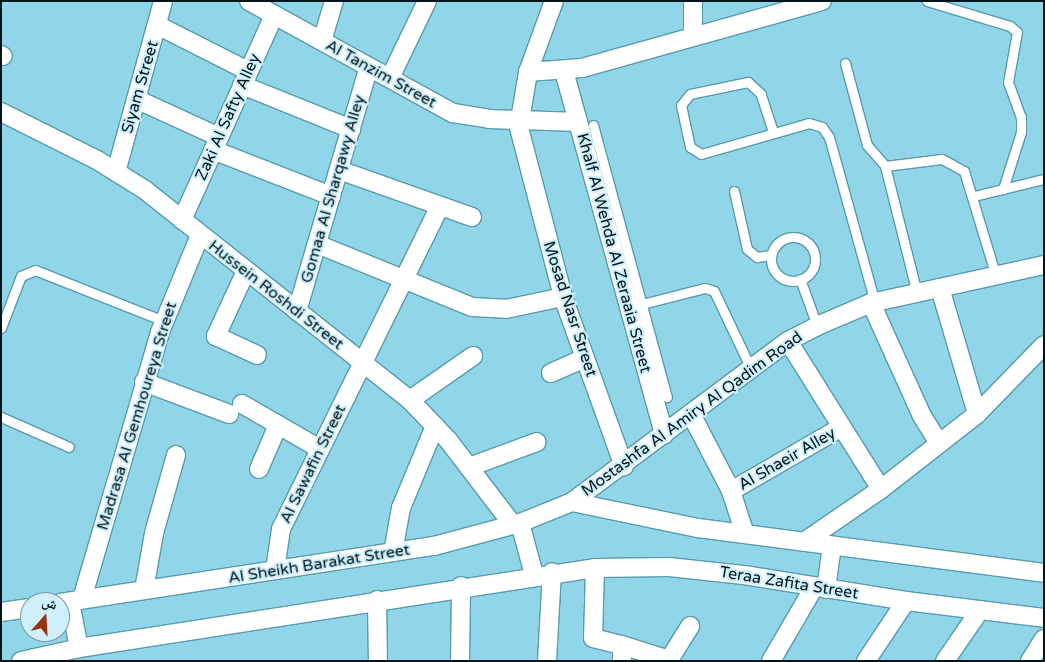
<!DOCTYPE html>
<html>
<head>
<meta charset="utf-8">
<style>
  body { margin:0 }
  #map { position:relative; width:1045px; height:662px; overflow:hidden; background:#90d5e8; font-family:"Varela Round","Noto Naskh Arabic",sans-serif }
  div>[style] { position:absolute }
  .roads { filter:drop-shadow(1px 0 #569bad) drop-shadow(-1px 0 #569bad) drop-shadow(0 1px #569bad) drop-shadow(0 -1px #569bad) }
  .service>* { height:9px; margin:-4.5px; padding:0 4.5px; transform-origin:4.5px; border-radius:4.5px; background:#fff }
  .service>.ring { margin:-4.5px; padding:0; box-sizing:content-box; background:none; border:9px solid #fff; border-radius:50% }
  .minor>* { height:18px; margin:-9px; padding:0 9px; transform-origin:9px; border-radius:9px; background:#fff }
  span { translate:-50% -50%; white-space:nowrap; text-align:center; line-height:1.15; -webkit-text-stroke:4.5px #cff0fa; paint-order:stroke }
  .street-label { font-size:16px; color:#00141b }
  .frame { position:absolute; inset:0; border:2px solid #00141b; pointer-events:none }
  .north { position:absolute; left:20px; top:592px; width:50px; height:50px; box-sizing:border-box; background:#cff0fa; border:1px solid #7c98a1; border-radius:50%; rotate:19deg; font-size:14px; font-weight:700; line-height:20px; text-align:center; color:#00141b }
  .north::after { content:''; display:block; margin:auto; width:18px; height:22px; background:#9a3312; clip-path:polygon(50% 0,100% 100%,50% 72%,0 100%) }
</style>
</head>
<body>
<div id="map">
  <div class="roads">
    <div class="service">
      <div style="left:927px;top:1px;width:87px;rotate:16.8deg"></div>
      <div style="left:1010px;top:26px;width:9px;rotate:41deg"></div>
      <div style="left:1017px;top:32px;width:51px;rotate:100.2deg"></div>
      <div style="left:1008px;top:82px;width:37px;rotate:70deg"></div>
      <div style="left:1021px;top:117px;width:15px;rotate:90deg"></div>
      <div style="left:1021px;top:132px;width:60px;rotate:107.5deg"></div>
      <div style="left:845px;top:63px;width:85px;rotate:75deg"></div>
      <div style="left:867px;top:145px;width:28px;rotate:49deg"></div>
      <div style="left:885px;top:166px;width:131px;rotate:75.9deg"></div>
      <div style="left:593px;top:125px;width:282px;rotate:74.8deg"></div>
      <div style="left:773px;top:132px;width:40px;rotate:-108deg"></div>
      <div style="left:761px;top:94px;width:18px;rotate:-137deg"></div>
      <div style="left:748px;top:82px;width:59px;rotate:168.3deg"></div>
      <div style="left:690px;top:94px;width:14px;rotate:129deg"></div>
      <div style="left:681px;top:105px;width:43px;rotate:77.9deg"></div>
      <div style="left:690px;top:147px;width:13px;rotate:32deg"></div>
      <div style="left:701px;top:154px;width:112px;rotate:-16deg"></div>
      <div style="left:809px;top:123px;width:14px;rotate:17deg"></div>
      <div style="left:822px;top:127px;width:12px;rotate:55deg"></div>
      <div style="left:829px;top:137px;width:172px;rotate:74.5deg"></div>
      <div style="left:885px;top:166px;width:57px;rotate:-7deg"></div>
      <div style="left:942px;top:159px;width:25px;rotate:29deg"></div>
      <div style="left:964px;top:171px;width:110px;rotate:73.1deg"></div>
      <div style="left:734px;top:191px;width:59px;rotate:77.4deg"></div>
      <div style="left:747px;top:249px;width:13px;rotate:39deg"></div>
      <div style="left:757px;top:257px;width:13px;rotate:-9deg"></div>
      <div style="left:974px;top:196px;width:72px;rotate:-13.7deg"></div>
      <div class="ring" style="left:771px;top:237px;width:35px;height:35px"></div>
      <div style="left:800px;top:279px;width:50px;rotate:70.1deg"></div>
      <div style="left:642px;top:304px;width:65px;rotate:-14.3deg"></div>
      <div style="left:705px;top:288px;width:9px;rotate:18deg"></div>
      <div style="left:714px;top:291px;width:86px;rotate:64.6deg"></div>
      <div style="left:1px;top:328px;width:56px;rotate:-69deg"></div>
      <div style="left:21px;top:276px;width:15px;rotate:-23deg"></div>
      <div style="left:35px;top:270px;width:139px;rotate:21.6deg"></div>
      <div style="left:1px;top:417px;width:74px;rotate:23.8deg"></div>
    </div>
    <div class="minor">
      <div style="left:249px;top:1px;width:233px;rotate:28.8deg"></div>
      <div style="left:453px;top:113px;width:36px;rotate:9deg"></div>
      <div style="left:489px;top:119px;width:89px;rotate:1.9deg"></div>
      <div style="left:157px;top:25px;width:102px;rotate:26.8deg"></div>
      <div style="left:693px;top:37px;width:36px;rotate:-90deg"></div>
      <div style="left:322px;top:41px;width:42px;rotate:-73.3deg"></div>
      <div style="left:1px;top:55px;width:2px;rotate:27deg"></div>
      <div style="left:564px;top:71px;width:377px;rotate:74.6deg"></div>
      <div style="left:528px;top:72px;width:54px;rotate:-4.2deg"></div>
      <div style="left:582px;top:68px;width:249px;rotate:-15.6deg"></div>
      <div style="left:390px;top:78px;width:85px;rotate:-64.3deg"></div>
      <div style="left:242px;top:85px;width:118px;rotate:22deg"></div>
      <div style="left:136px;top:99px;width:91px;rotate:24.6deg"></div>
      <div style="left:1px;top:112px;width:107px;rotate:26.6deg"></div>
      <div style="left:97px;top:160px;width:57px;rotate:32deg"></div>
      <div style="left:145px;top:190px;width:338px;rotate:38.4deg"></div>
      <div style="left:410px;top:400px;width:55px;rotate:46.5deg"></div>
      <div style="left:448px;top:440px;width:107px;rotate:52.6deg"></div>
      <div style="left:517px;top:120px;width:183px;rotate:75.4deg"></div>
      <div style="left:563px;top:297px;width:180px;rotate:70.2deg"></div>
      <div style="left:520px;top:120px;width:49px;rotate:-80.5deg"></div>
      <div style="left:528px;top:72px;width:76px;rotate:-69.9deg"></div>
      <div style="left:213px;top:150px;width:127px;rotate:21.3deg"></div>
      <div style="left:339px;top:170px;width:141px;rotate:19.5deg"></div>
      <div style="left:116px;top:172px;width:177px;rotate:-74.6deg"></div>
      <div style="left:182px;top:220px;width:225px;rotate:-65.8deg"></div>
      <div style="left:317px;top:244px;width:167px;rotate:22.1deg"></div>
      <div style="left:472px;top:307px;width:34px;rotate:3deg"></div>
      <div style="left:506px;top:309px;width:58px;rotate:-11.9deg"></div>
      <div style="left:246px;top:271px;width:72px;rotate:114.8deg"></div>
      <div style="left:216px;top:336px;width:45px;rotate:24.9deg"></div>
      <div style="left:940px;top:288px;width:131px;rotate:73.6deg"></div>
      <div style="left:871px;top:303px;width:124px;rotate:65.7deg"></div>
      <div style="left:922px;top:416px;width:32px;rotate:58deg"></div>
      <div style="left:297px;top:311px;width:254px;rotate:-73.6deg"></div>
      <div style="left:788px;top:341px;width:175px;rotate:57.9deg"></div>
      <div style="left:551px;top:373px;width:37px;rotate:-24deg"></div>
      <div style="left:144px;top:382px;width:91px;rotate:20.6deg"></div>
      <div style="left:410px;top:400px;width:77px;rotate:-34.9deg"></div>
      <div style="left:242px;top:404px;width:90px;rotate:30deg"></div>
      <div style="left:691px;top:414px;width:87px;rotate:62.5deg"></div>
      <div style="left:731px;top:491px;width:45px;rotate:72deg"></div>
      <div style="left:469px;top:467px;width:72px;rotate:-20.2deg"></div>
      <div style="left:259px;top:469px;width:48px;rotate:-66.6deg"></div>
      <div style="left:731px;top:491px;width:128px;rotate:-30deg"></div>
      <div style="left:572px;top:502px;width:129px;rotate:11.7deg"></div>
      <div style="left:698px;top:528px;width:349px;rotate:7.4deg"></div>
      <div style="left:520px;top:523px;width:54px;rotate:74.9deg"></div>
      <div style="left:804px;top:542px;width:93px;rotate:-34.5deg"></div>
      <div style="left:881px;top:489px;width:122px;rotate:-38deg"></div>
      <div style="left:977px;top:414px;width:96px;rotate:-45.8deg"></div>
      <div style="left:393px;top:552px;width:45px;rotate:-79.7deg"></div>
      <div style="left:401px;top:508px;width:89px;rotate:-67.5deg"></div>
      <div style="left:595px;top:568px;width:70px;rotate:91.6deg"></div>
      <div style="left:593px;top:638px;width:30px;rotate:14deg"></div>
      <div style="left:622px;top:645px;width:16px;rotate:90deg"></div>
      <div style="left:275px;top:570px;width:41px;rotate:-81.7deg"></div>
      <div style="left:281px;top:529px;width:360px;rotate:-63.8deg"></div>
      <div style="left:826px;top:589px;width:43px;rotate:-82.1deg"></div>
      <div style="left:144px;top:590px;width:58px;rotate:-80deg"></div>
      <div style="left:154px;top:533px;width:81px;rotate:-74.2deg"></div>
      <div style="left:82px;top:599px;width:278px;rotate:-73.7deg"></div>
      <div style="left:160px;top:332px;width:105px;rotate:-67.6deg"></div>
      <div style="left:377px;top:600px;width:61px;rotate:89.1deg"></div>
      <div style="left:70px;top:602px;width:47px;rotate:78.9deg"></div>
      <div style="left:60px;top:603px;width:378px;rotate:-8.7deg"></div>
      <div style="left:434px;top:546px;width:89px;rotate:-15deg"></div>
      <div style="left:520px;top:523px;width:56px;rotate:-22deg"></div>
      <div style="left:572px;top:502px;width:269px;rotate:-36.7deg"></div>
      <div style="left:788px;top:341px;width:33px;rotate:-27deg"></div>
      <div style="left:817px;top:326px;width:59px;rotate:-23.1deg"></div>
      <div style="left:871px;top:303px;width:177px;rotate:-12.4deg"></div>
      <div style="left:1px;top:612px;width:29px;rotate:-8deg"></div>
      <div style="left:622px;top:645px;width:49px;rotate:17.7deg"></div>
      <div style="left:669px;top:660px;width:40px;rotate:-58deg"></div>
      <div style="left:21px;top:661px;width:59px;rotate:-12.6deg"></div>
      <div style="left:79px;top:648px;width:522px;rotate:-8.81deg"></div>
      <div style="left:595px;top:568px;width:74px;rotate:-0.8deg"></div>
      <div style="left:669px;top:567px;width:75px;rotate:6.1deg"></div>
      <div style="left:744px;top:575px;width:164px;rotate:9.1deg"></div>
      <div style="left:906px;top:601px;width:139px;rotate:7deg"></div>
      <div style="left:460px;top:661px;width:75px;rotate:-89.2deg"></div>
      <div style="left:547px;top:661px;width:89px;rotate:-86.8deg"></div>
      <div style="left:771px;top:661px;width:86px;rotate:-59.8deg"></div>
      <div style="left:866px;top:661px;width:72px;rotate:-56.3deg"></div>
      <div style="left:945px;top:661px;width:62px;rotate:-55.5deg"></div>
      <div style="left:1030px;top:661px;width:26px;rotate:-58deg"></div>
    </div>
  </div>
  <div class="street-label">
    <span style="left:381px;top:74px;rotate:29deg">Al Tanzim Street</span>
    <span style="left:140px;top:87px;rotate:-74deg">Siyam Street</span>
    <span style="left:228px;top:117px;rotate:-66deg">Zaki Al Safty Alley</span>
    <span style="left:333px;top:189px;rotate:-74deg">Gomaa Al Sharqawy Alley</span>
    <span style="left:614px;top:253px;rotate:75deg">Khalf Al Wehda Al Zeraaia Street</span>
    <span style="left:276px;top:295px;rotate:38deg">Hussein Roshdi Street</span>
    <span style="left:570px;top:309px;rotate:72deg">Mosad Nasr Street</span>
    <span style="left:692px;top:414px;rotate:-36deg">Mostashfa Al Amiry Al Qadim Road</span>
    <span style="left:137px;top:416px;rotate:-73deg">Madrasa Al Gemhoureya Street</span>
    <span style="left:787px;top:459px;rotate:-30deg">Al Shaeir Alley</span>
    <span style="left:313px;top:464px;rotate:-64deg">Al Sawafin Street</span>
    <span style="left:319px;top:564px;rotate:-9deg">Al Sheikh Barakat Street</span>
    <span style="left:789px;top:583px;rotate:9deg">Teraa Zafita Street</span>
  </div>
  <div class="frame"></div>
  <div class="north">ش</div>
</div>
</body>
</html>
